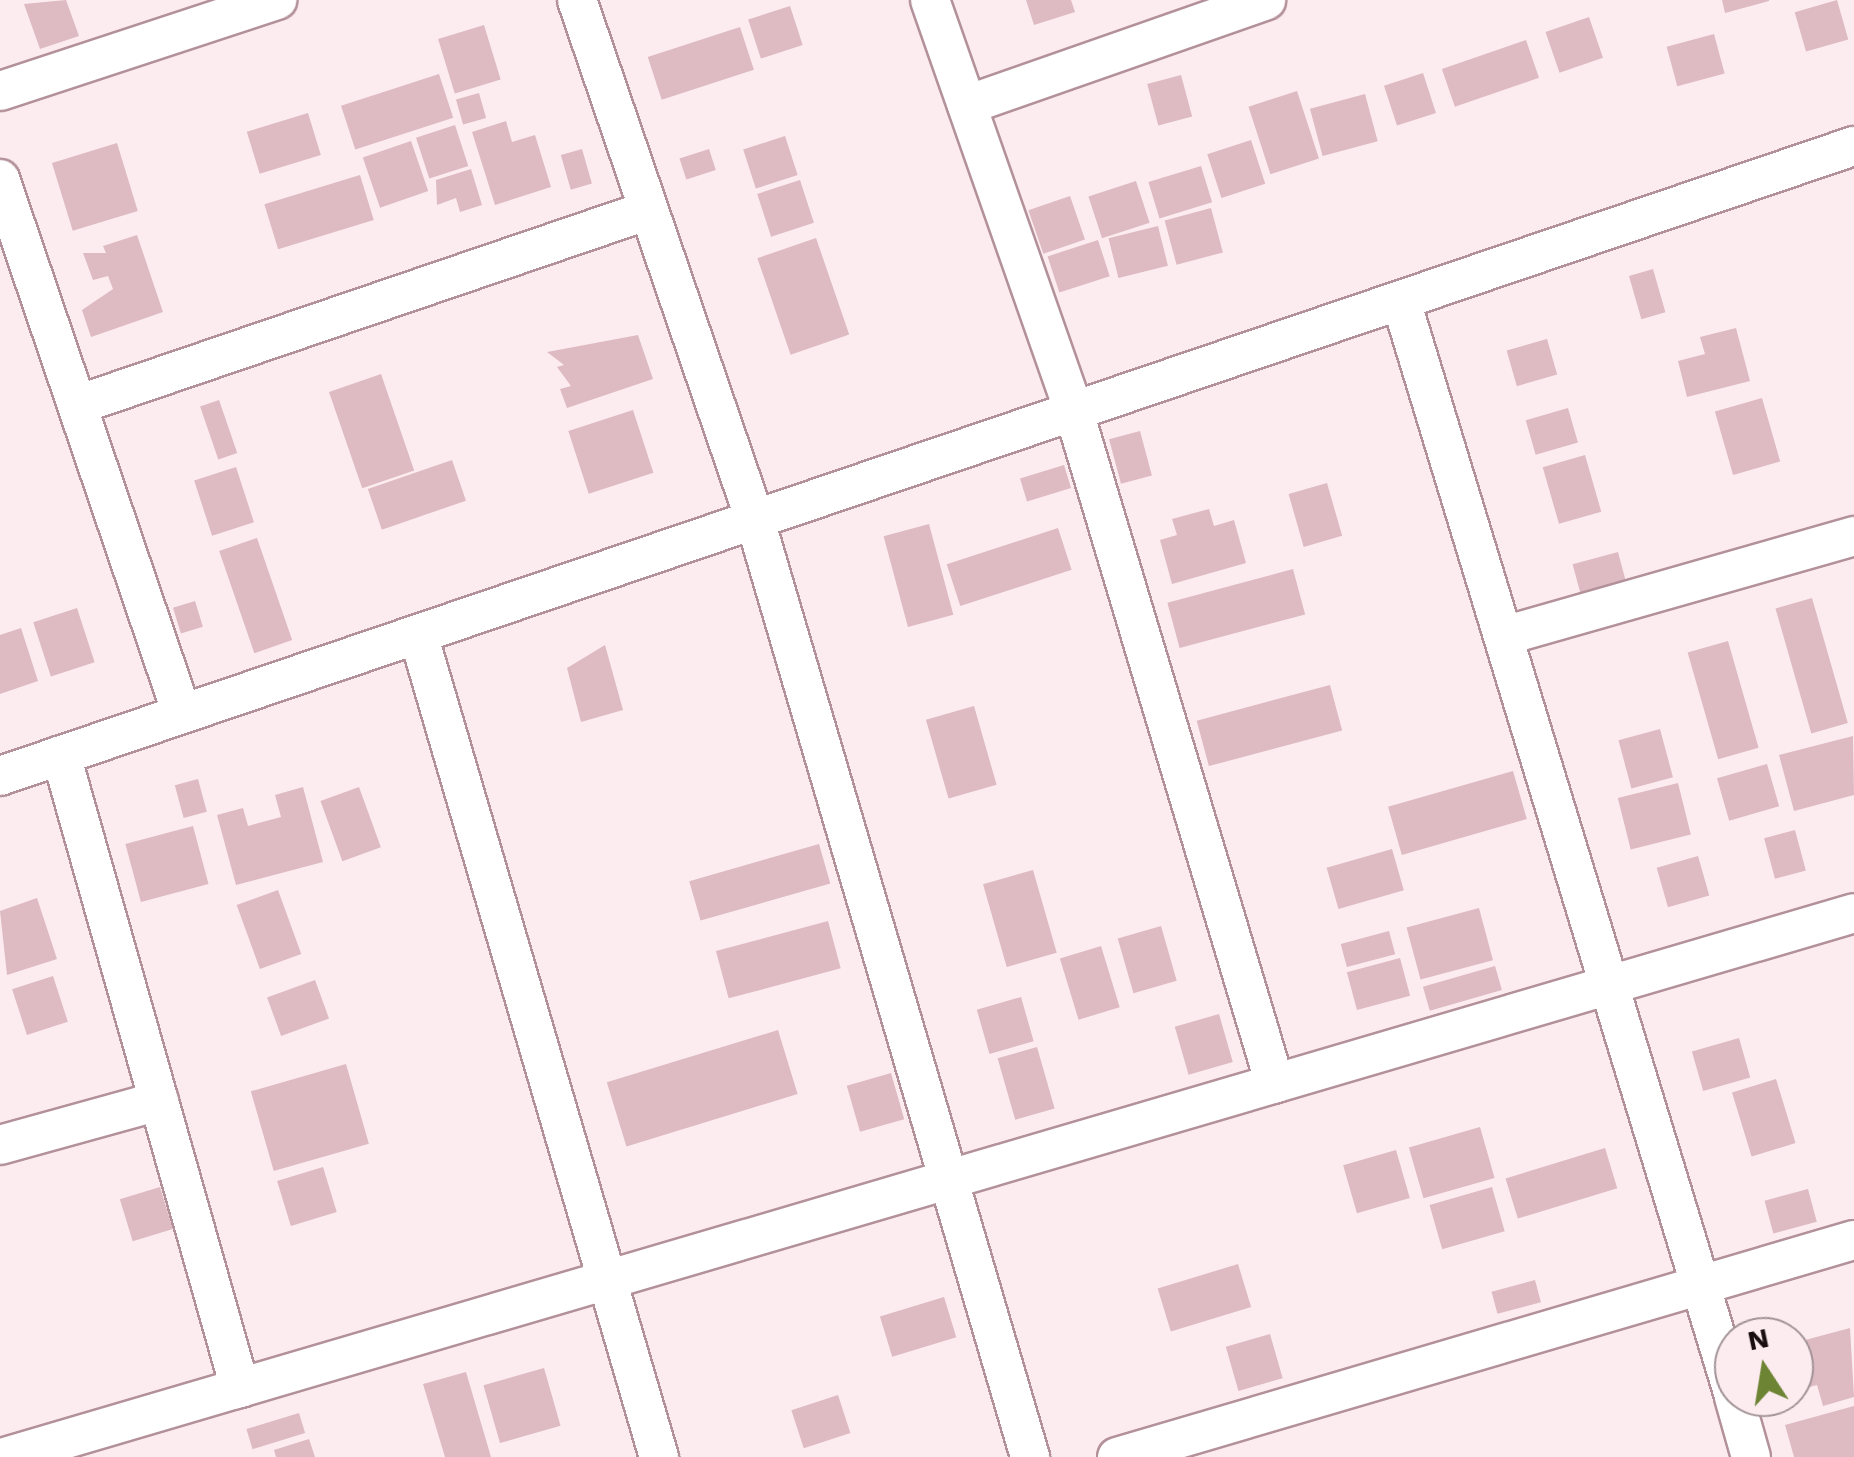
<!DOCTYPE html>
<html>
<head>
<meta charset="utf-8">
<style>
  body { margin:0 }
  #map { position:relative; width:1854px; height:1457px; overflow:hidden; background:#fcecf0; font-family:"Work Sans",sans-serif }
  div>[style] { position:absolute }
  .building>* { inset:0; background:#debac3; transform-origin:0 0 }
  .roads { filter:drop-shadow(2px 0 #b3919a) drop-shadow(-2px 0 #b3919a) drop-shadow(0 2px #b3919a) drop-shadow(0 -2px #b3919a) }
  .minor>* { height:38px; margin:-19px; padding:0 19px; transform-origin:19px; border-radius:19px; background:#fff }
  span { translate:-50% -50%; white-space:nowrap; text-align:center; line-height:1.15; -webkit-text-stroke:8px #fcecf0; paint-order:stroke }
  .north { position:absolute; left:1714px; top:1317px; width:100px; height:100px; box-sizing:border-box; background:#fcecf0; border:2px solid #a29397; border-radius:50%; rotate:348deg; font-size:28px; font-weight:700; line-height:40px; text-align:center; color:#1a0e11 }
  .north::after { content:''; display:block; margin:auto; width:35px; height:45px; background:#6e8435; clip-path:polygon(50% 0,100% 100%,50% 72%,0 100%) }
</style>
</head>
<body>
<div id="map">
  <div class="building">
    <div style="clip-path:polygon(66px 0,79px 36px,40px 49px,24px 4px)"></div>
    <div style="clip-path:polygon(1026px 0,1071px 0,1075px 12px,1034px 25px)"></div>
    <div style="clip-path:polygon(1722px 0,1769px 0,1769px 1px,1725px 13px)"></div>
    <div style="left:1837px;top:0;width:41px;height:44px;rotate:74deg"></div>
    <div style="left:790px;top:6px;width:41px;height:44px;rotate:72deg"></div>
    <div style="left:1589px;top:17px;width:43px;height:46px;rotate:71deg"></div>
    <div style="left:484px;top:25px;width:57px;height:48px;rotate:73deg"></div>
    <div style="left:740px;top:27px;width:45px;height:97px;rotate:72deg"></div>
    <div style="left:1714px;top:34px;width:41px;height:49px;rotate:75deg"></div>
    <div style="left:1526px;top:40px;width:40px;height:89px;rotate:71deg"></div>
    <div style="left:1423px;top:73px;width:42px;height:41px;rotate:72deg"></div>
    <div style="left:439px;top:74px;width:46px;height:103px;rotate:72deg"></div>
    <div style="left:1181px;top:75px;width:43px;height:35px;rotate:75deg"></div>
    <div style="left:1297px;top:91px;width:71px;height:51px;rotate:72deg"></div>
    <div style="left:479px;top:93px;width:26px;height:24px;rotate:74deg"></div>
    <div style="left:1365px;top:94px;width:49px;height:57px;rotate:75deg"></div>
    <div style="left:308px;top:113px;width:44px;height:64px;rotate:73deg"></div>
    <div style="clip-path:polygon(506px 121px,512px 142px,535px 135px,551px 187px,495px 205px,472px 132px)"></div>
    <div style="left:455px;top:125px;width:43px;height:41px;rotate:72deg"></div>
    <div style="left:785px;top:136px;width:41px;height:44px;rotate:72deg"></div>
    <div style="left:1251px;top:140px;width:46px;height:46px;rotate:72deg"></div>
    <div style="left:411px;top:141px;width:53px;height:51px;rotate:71deg"></div>
    <div style="left:117px;top:143px;width:71px;height:68px;rotate:73deg"></div>
    <div style="left:582px;top:149px;width:36px;height:22px;rotate:74deg"></div>
    <div style="left:709px;top:149px;width:22px;height:31px;rotate:72deg"></div>
    <div style="left:1201px;top:166px;width:38px;height:55px;rotate:73deg"></div>
    <div style="clip-path:polygon(471px 169px,482px 205px,460px 212px,456px 198px,437px 205px,436px 180px)"></div>
    <div style="left:360px;top:175px;width:47px;height:100px;rotate:73deg"></div>
    <div style="left:800px;top:180px;width:45px;height:45px;rotate:72deg"></div>
    <div style="left:1136px;top:181px;width:44px;height:50px;rotate:72deg"></div>
    <div style="left:1070px;top:196px;width:46px;height:44px;rotate:71deg"></div>
    <div style="left:1211px;top:208px;width:46px;height:48px;rotate:75deg"></div>
    <div style="left:1158px;top:226px;width:41px;height:51px;rotate:76deg"></div>
    <div style="clip-path:polygon(137px 235px,163px 312px,91px 337px,82px 310px,113px 289px,108px 276px,93px 280px,83px 253px,106px 253px,103px 246px)"></div>
    <div style="left:816px;top:238px;width:102px;height:62px;rotate:71deg"></div>
    <div style="left:1098px;top:240px;width:38px;height:53px;rotate:72deg"></div>
    <div style="left:1653px;top:269px;width:45px;height:25px;rotate:74deg"></div>
    <div style="clip-path:polygon(1736px 328px,1750px 381px,1687px 397px,1678px 361px,1705px 354px,1700px 337px)"></div>
    <div style="clip-path:polygon(638px 335px,653px 379px,567px 408px,560px 389px,571px 386px,557px 367px,564px 365px,547px 352px)"></div>
    <div style="left:1547px;top:339px;width:37px;height:42px;rotate:74deg"></div>
    <div style="left:381px;top:374px;width:102px;height:55px;rotate:71deg"></div>
    <div style="left:1762px;top:398px;width:66px;height:49px;rotate:74deg"></div>
    <div style="left:219px;top:400px;width:56px;height:20px;rotate:71deg"></div>
    <div style="left:1568px;top:408px;width:36px;height:44px;rotate:74deg"></div>
    <div style="left:633px;top:410px;width:66px;height:68px;rotate:72deg"></div>
    <div style="left:1140px;top:431px;width:46px;height:32px;rotate:75deg"></div>
    <div style="left:1585px;top:455px;width:59px;height:44px;rotate:74deg"></div>
    <div style="left:452px;top:460px;width:43px;height:89px;rotate:71deg"></div>
    <div style="left:1064px;top:465px;width:24px;height:46px;rotate:73deg"></div>
    <div style="left:236px;top:467px;width:58px;height:44px;rotate:72deg"></div>
    <div style="left:1327px;top:483px;width:55px;height:40px;rotate:74deg"></div>
    <div style="clip-path:polygon(1209px 509px,1214px 526px,1234px 520px,1246px 563px,1172px 584px,1160px 540px,1177px 535px,1172px 519px)"></div>
    <div style="left:929px;top:524px;width:94px;height:47px;rotate:75deg"></div>
    <div style="left:1058px;top:528px;width:44px;height:117px;rotate:72deg"></div>
    <div style="left:257px;top:538px;width:108px;height:40px;rotate:71deg"></div>
    <div style="left:1618px;top:552px;width:31px;height:47px;rotate:75deg"></div>
    <div style="left:1293px;top:569px;width:47px;height:130px;rotate:75deg"></div>
    <div style="left:1812px;top:598px;width:130px;height:38px;rotate:74deg"></div>
    <div style="left:195px;top:601px;width:27px;height:23px;rotate:73deg"></div>
    <div style="left:77px;top:608px;width:57px;height:46px;rotate:72deg"></div>
    <div style="clip-path:polygon(21px 628px,38px 681px,0 694px,0 635px)"></div>
    <div style="left:1728px;top:641px;width:111px;height:42px;rotate:74deg"></div>
    <div style="clip-path:polygon(605px 645px,623px 710px,581px 722px,567px 668px)"></div>
    <div style="left:1330px;top:685px;width:47px;height:138px;rotate:75deg"></div>
    <div style="left:974px;top:706px;width:82px;height:50px;rotate:74deg"></div>
    <div style="left:1660px;top:729px;width:50px;height:43px;rotate:75deg"></div>
    <div style="clip-path:polygon(1853px 736px,1854px 795px,1794px 811px,1779px 755px)"></div>
    <div style="left:1767px;top:764px;width:44px;height:52px;rotate:74deg"></div>
    <div style="left:1513px;top:771px;width:50px;height:130px;rotate:74deg"></div>
    <div style="left:198px;top:779px;width:34px;height:24px;rotate:75deg"></div>
    <div style="left:1678px;top:783px;width:53px;height:62px;rotate:76deg"></div>
    <div style="clip-path:polygon(303px 787px,323px 862px,236px 885px,217px 815px,243px 808px,248px 826px,281px 817px,275px 795px)"></div>
    <div style="left:359px;top:787px;width:64px;height:41px;rotate:70deg"></div>
    <div style="left:193px;top:826px;width:60px;height:70px;rotate:75deg"></div>
    <div style="left:1795px;top:830px;width:42px;height:32px;rotate:75deg"></div>
    <div style="left:819px;top:844px;width:41px;height:135px;rotate:74deg"></div>
    <div style="left:1392px;top:849px;width:43px;height:68px;rotate:74deg"></div>
    <div style="left:1698px;top:856px;width:41px;height:43px;rotate:74deg"></div>
    <div style="left:1033px;top:870px;width:86px;height:52px;rotate:74deg"></div>
    <div style="left:278px;top:890px;width:68px;height:44px;rotate:70deg"></div>
    <div style="clip-path:polygon(37px 898px,57px 959px,7px 975px,0 911px)"></div>
    <div style="left:1479px;top:908px;width:54px;height:75px;rotate:75deg"></div>
    <div style="left:828px;top:921px;width:49px;height:116px;rotate:75deg"></div>
    <div style="left:1161px;top:926px;width:57px;height:45px;rotate:74deg"></div>
    <div style="left:1389px;top:931px;width:24px;height:50px;rotate:75deg"></div>
    <div style="left:1101px;top:946px;width:64px;height:43px;rotate:73deg"></div>
    <div style="left:1400px;top:958px;width:39px;height:55px;rotate:75deg"></div>
    <div style="left:1495px;top:966px;width:25px;height:75px;rotate:74deg"></div>
    <div style="left:53px;top:976px;width:48px;height:43px;rotate:72deg"></div>
    <div style="left:315px;top:980px;width:41px;height:51px;rotate:70deg"></div>
    <div style="left:1021px;top:997px;width:46px;height:46px;rotate:74deg"></div>
    <div style="left:1219px;top:1014px;width:50px;height:46px;rotate:74deg"></div>
    <div style="left:778px;top:1030px;width:67px;height:179px;rotate:73deg"></div>
    <div style="left:1739px;top:1038px;width:41px;height:49px;rotate:74deg"></div>
    <div style="left:1037px;top:1047px;width:64px;height:41px;rotate:74deg"></div>
    <div style="left:346px;top:1064px;width:83px;height:99px;rotate:74deg"></div>
    <div style="left:891px;top:1073px;width:48px;height:46px;rotate:74deg"></div>
    <div style="left:1776px;top:1079px;width:67px;height:46px;rotate:73deg"></div>
    <div style="left:1480px;top:1127px;width:53px;height:74px;rotate:74deg"></div>
    <div style="left:1605px;top:1148px;width:42px;height:104px;rotate:73deg"></div>
    <div style="left:1396px;top:1150px;width:50px;height:55px;rotate:74deg"></div>
    <div style="left:323px;top:1167px;width:47px;height:48px;rotate:73deg"></div>
    <div style="left:160px;top:1187px;width:44px;height:42px;rotate:73deg"></div>
    <div style="left:1492px;top:1187px;width:46px;height:65px;rotate:74deg"></div>
    <div style="left:1808px;top:1189px;width:34px;height:45px;rotate:75deg"></div>
    <div style="left:1238px;top:1264px;width:45px;height:84px;rotate:73deg"></div>
    <div style="left:1535px;top:1280px;width:23px;height:45px;rotate:75deg"></div>
    <div style="left:944px;top:1297px;width:42px;height:67px;rotate:73deg"></div>
    <div style="clip-path:polygon(1850px 1328px,1854px 1397px,1823px 1406px,1817px 1385px,1794px 1391px,1794px 1343px)"></div>
    <div style="left:1270px;top:1334px;width:46px;height:46px;rotate:74deg"></div>
    <div style="left:544px;top:1368px;width:60px;height:63px;rotate:74deg"></div>
    <div style="clip-path:polygon(466px 1372px,491px 1457px,445px 1457px,423px 1384px)"></div>
    <div style="left:838px;top:1395px;width:40px;height:49px;rotate:72deg"></div>
    <div style="clip-path:polygon(1854px 1406px,1854px 1457px,1794px 1457px,1785px 1425px)"></div>
    <div style="left:299px;top:1413px;width:21px;height:55px;rotate:73deg"></div>
    <div style="clip-path:polygon(309px 1439px,315px 1457px,276px 1457px,274px 1450px)"></div>
  </div>
  <div class="roads">
    <div class="minor">
      <div style="left:577px;top:0;width:550px;rotate:71.1deg"></div>
      <div style="left:755px;top:520px;width:977px;rotate:73.64deg"></div>
      <div style="left:930px;top:0;width:436px;rotate:70.7deg"></div>
      <div style="left:1074px;top:412px;width:701px;rotate:73.35deg"></div>
      <div style="left:0;top:91px;width:292px;rotate:-18.2deg"></div>
      <div style="left:967px;top:105px;width:317px;rotate:-19.3deg"></div>
      <div style="left:0;top:179px;width:565px;rotate:71.21deg"></div>
      <div style="left:1401px;top:301px;width:1145px;rotate:73.08deg"></div>
      <div style="left:80px;top:404px;width:601px;rotate:-18.83deg"></div>
      <div style="left:418px;top:634px;width:858px;rotate:73.68deg"></div>
      <div style="left:1507px;top:635px;width:361px;rotate:-15.9deg"></div>
      <div style="left:61px;top:755px;width:658px;rotate:74.21deg"></div>
      <div style="left:0;top:776px;width:1958px;rotate:-18.77deg"></div>
      <div style="left:0;top:1145px;width:165px;rotate:-15.5deg"></div>
      <div style="left:1734px;top:1397px;width:62px;rotate:74.2deg"></div>
      <div style="left:5px;top:1457px;width:1927px;rotate:-16.39deg"></div>
      <div style="left:1117px;top:1457px;width:768px;rotate:-16.41deg"></div>
    </div>
  </div>
  <div class="north">N</div>
</div>
</body>
</html>
